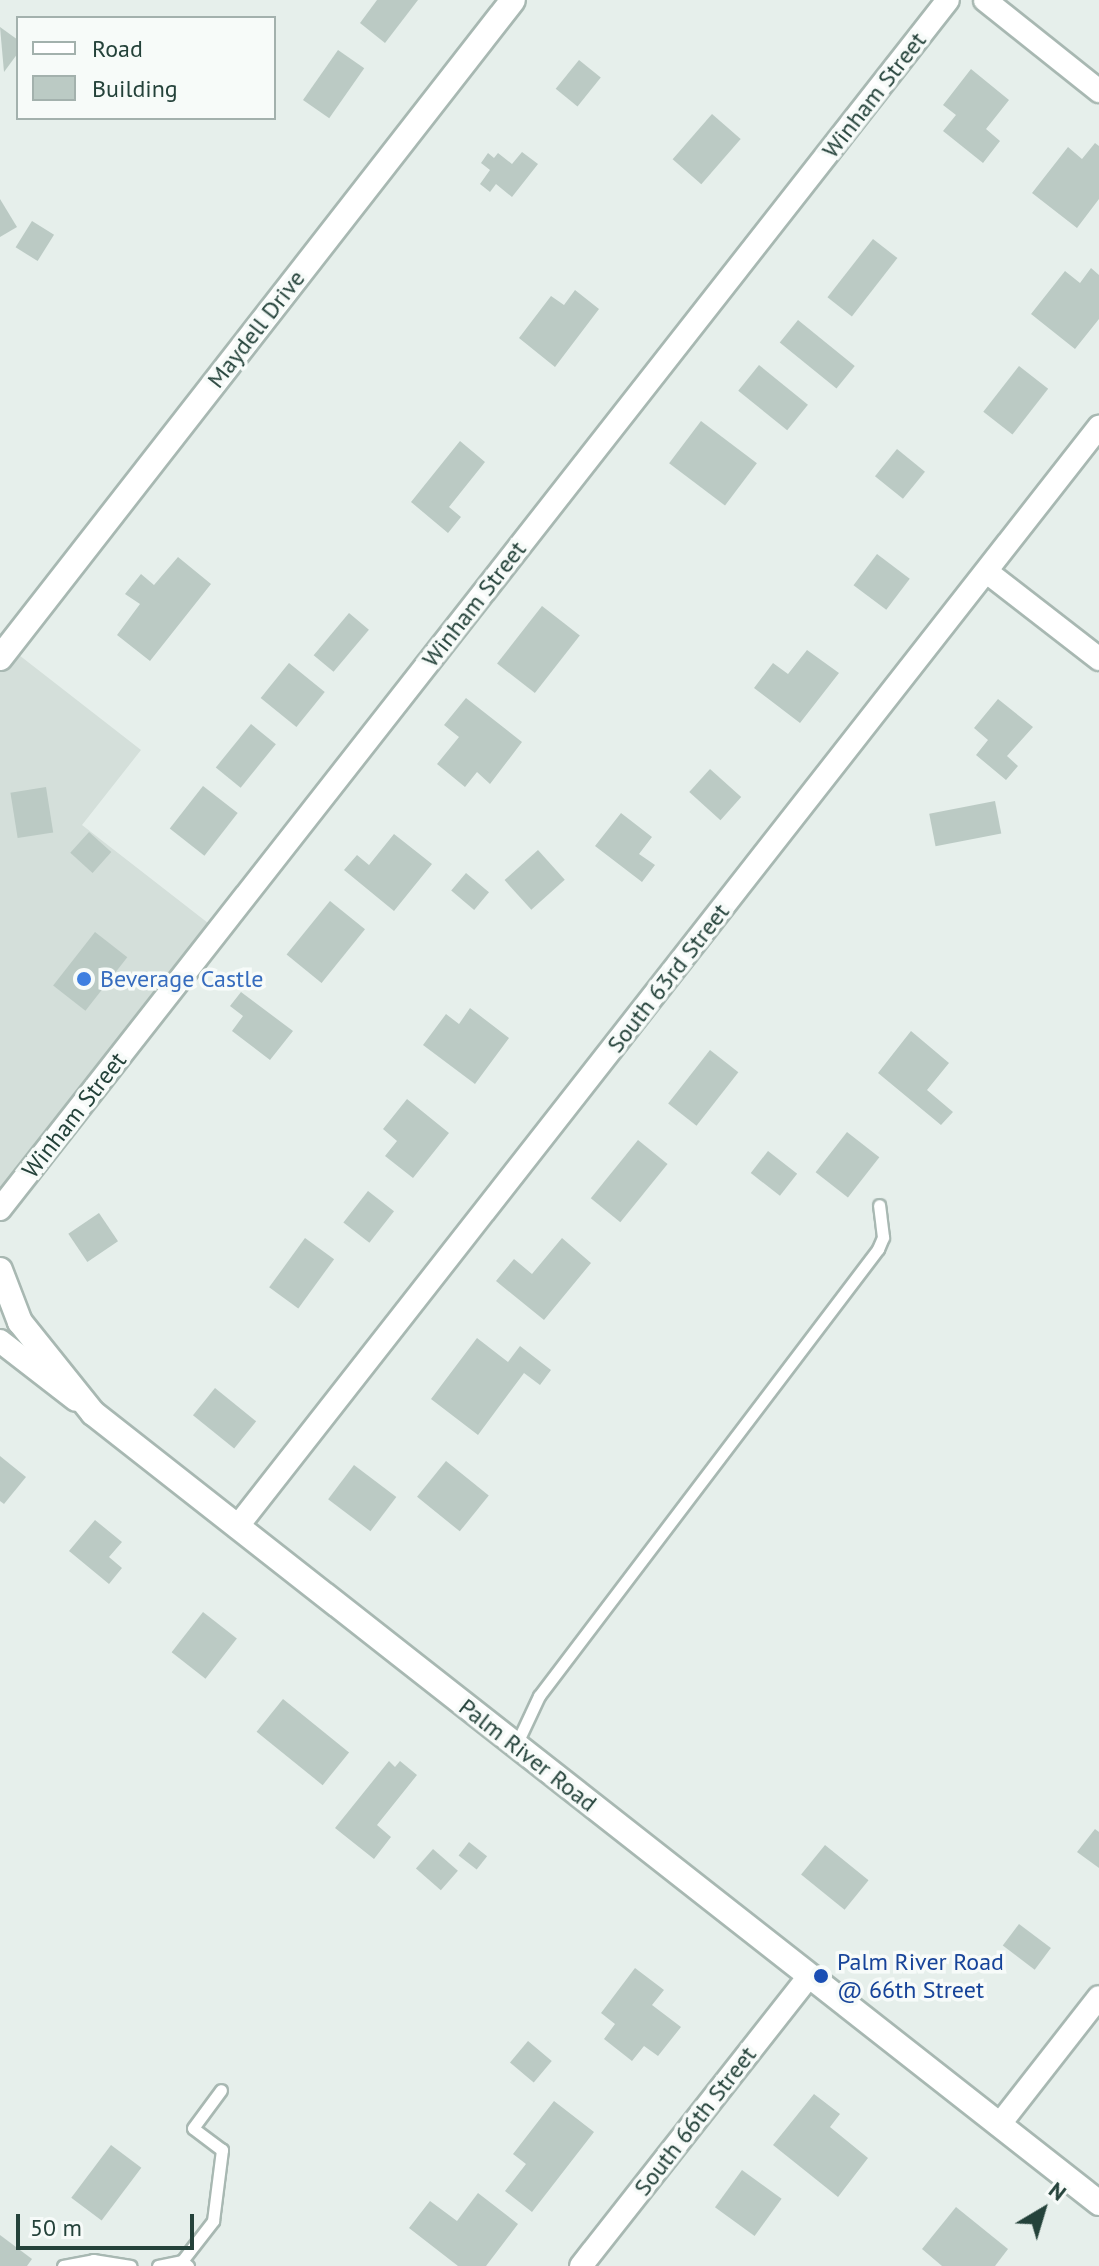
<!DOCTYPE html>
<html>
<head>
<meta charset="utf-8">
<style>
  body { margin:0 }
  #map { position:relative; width:1099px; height:2266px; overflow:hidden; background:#e6efeb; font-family:"PT Sans",sans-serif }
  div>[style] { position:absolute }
  .built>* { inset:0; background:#d4dfda }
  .building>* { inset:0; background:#bbcac4; transform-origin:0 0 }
  .roads { filter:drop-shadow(2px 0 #a8b8b2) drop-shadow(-2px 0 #a8b8b2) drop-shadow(0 2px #a8b8b2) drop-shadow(0 -2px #a8b8b2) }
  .service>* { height:11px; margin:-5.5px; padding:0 5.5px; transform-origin:5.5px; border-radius:5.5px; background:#fff }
  .minor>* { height:22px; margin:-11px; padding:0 11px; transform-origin:11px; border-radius:11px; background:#fff }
  .tertiary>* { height:24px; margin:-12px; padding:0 12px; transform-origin:12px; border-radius:12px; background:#fff }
  .dots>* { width:22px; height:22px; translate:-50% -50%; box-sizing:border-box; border:4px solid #f7fbf9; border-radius:50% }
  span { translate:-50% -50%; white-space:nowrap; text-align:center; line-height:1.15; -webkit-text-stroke:7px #f7fbf9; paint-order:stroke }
  .street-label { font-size:24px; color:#24423a }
  .shop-label { font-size:24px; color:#366cbe }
  .left { translate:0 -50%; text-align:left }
  .transit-label { font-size:24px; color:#164399 }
  .legend { position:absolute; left:16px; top:16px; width:260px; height:104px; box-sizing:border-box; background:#f7fbf9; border:2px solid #a3b1ad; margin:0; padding:10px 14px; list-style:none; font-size:24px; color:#24423a }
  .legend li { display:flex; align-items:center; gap:16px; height:40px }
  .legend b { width:40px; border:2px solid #a3b1ad }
  .north { position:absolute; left:1003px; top:2170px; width:80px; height:80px; -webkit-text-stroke:6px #f7fbf9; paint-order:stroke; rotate:38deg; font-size:22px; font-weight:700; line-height:32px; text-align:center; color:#24423a }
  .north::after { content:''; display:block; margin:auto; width:28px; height:36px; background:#24423a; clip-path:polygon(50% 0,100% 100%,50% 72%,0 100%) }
  .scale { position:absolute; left:16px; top:2214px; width:178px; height:36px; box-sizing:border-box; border:4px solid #24423a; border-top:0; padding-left:10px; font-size:24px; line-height:28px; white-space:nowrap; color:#24423a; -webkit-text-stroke:6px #f7fbf9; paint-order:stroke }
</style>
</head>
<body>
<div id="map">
  <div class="built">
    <div style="clip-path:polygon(10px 648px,141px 750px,82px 825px,217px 930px,0 1204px,0 661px)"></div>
  </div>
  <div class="building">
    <div style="clip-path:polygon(377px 0,418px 0,385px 43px,360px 23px)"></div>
    <div style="clip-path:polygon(0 27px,18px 40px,18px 53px,4px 72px)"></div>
    <div style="left:338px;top:50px;width:32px;height:61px;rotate:35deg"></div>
    <div style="left:579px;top:60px;width:28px;height:37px;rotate:39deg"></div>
    <div style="clip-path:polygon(971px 69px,1009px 100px,986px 129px,1000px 141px,983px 163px,943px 131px,956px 115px,943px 105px)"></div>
    <div style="left:712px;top:114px;width:38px;height:60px;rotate:41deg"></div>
    <div style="clip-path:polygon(1095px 143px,1099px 146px,1099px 199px,1077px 228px,1032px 193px,1068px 147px,1082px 159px)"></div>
    <div style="clip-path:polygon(522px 152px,538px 164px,512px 197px,496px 184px,490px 192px,480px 184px,490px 170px,481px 163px,488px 153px,494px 158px,498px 153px,512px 164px)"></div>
    <div style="clip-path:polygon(0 199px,17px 227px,0 237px)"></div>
    <div style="left:32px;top:221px;width:26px;height:31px;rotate:32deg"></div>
    <div style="left:873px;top:239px;width:31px;height:74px;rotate:38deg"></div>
    <div style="clip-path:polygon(1091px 268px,1099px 275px,1099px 319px,1075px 349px,1031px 314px,1065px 271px,1080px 283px)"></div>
    <div style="clip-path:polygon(575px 290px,599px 309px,555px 367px,519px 338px,551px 296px,564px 305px)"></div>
    <div style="left:798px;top:320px;width:73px;height:29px;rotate:39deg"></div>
    <div style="left:759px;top:365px;width:63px;height:33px;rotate:39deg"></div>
    <div style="left:1019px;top:366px;width:37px;height:58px;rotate:38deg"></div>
    <div style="left:701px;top:421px;width:70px;height:53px;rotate:37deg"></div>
    <div style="clip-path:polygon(460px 441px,485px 462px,449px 507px,461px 517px,448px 533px,411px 502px)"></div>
    <div style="left:897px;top:449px;width:36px;height:35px;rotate:39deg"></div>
    <div style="left:877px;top:554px;width:41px;height:39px;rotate:37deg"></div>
    <div style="clip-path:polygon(178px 557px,211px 584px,150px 661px,117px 635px,140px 604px,125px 594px,141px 574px,154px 585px)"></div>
    <div style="left:542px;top:606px;width:48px;height:73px;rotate:38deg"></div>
    <div style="left:349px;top:613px;width:26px;height:55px;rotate:40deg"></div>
    <div style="clip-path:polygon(807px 650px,839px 673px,800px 723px,754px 688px,773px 663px,788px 674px)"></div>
    <div style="left:289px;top:663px;width:46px;height:45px;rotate:39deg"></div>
    <div style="clip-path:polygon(466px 698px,522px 742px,490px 784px,477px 772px,465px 787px,437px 764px,459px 737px,444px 725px)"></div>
    <div style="clip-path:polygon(998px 699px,1033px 727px,1007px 756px,1018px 766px,1006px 780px,976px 755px,988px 740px,974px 728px)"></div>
    <div style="left:251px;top:724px;width:32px;height:56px;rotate:39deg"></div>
    <div style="left:710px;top:769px;width:42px;height:31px;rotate:42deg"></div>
    <div style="left:203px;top:786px;width:44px;height:54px;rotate:38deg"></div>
    <div style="left:46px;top:787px;width:46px;height:36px;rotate:81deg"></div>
    <div style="left:995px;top:801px;width:33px;height:67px;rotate:79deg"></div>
    <div style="clip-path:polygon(621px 813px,652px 837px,639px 854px,655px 865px,642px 882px,595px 846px)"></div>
    <div style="left:89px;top:832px;width:30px;height:28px;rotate:42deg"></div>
    <div style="clip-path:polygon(394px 834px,432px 864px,394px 911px,344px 870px,357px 855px,369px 865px)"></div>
    <div style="left:538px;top:850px;width:40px;height:45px;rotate:48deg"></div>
    <div style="left:466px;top:873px;width:30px;height:23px;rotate:40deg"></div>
    <div style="left:330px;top:901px;width:45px;height:69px;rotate:39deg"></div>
    <div style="left:95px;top:932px;width:41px;height:68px;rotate:38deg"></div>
    <div style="clip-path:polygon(241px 992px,293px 1031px,270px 1060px,232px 1031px,243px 1016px,230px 1006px)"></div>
    <div style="clip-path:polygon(470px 1008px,509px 1038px,475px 1084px,423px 1045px,446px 1014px,459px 1024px)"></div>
    <div style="clip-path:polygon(911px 1031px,949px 1063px,927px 1090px,953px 1112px,941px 1125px,878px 1073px)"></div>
    <div style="left:710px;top:1050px;width:36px;height:68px;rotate:38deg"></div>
    <div style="clip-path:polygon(407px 1099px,449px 1133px,413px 1178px,385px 1156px,397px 1141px,383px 1129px)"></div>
    <div style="left:847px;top:1132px;width:41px;height:51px;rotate:38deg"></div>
    <div style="left:638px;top:1140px;width:38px;height:75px;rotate:39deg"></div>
    <div style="left:768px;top:1151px;width:37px;height:28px;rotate:38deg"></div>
    <div style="left:368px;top:1191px;width:33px;height:40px;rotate:38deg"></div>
    <div style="left:99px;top:1213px;width:34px;height:37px;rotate:56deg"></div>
    <div style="left:305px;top:1238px;width:36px;height:61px;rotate:36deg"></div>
    <div style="clip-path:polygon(562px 1238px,591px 1263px,544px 1320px,496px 1281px,514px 1259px,532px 1274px)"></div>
    <div style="clip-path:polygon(477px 1338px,508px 1362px,520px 1346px,551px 1370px,540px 1385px,524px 1373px,478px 1435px,431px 1399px)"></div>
    <div style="left:215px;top:1388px;width:53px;height:35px;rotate:39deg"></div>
    <div style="clip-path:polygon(0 1456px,26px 1477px,4px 1504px,0 1501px)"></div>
    <div style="left:446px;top:1461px;width:55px;height:46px;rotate:39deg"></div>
    <div style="left:354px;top:1465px;width:53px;height:43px;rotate:37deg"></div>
    <div style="clip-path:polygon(95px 1520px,122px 1542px,109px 1557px,122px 1568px,109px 1584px,69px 1551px)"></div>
    <div style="left:203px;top:1612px;width:43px;height:51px;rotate:38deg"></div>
    <div style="left:283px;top:1699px;width:85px;height:42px;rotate:39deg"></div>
    <div style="clip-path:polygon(389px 1761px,395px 1767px,400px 1761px,417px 1775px,377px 1825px,391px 1837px,374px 1859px,335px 1828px)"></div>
    <div style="clip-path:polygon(1095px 1829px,1099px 1832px,1099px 1868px,1077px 1852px)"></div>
    <div style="left:469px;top:1842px;width:23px;height:17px;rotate:38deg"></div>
    <div style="left:825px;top:1845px;width:56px;height:38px;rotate:39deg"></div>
    <div style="left:433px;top:1849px;width:33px;height:26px;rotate:41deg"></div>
    <div style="left:1019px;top:1924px;width:40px;height:27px;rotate:37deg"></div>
    <div style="clip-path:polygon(635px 1968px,664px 1990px,652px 2005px,681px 2027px,658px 2056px,644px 2046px,632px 2061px,604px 2039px,615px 2024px,601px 2013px)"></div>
    <div style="left:528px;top:2041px;width:31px;height:28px;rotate:40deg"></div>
    <div style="clip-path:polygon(814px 2094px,840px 2114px,830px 2127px,868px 2158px,838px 2197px,773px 2145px)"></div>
    <div style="clip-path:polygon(554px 2101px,594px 2132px,532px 2212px,505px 2191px,526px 2164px,513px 2154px)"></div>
    <div style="left:111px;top:2145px;width:38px;height:66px;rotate:37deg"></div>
    <div style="left:742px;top:2170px;width:49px;height:46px;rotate:36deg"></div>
    <div style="clip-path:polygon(478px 2193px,518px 2224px,486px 2266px,458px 2266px,409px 2228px,430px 2201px,457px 2221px)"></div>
    <div style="clip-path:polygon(956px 2207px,1008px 2249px,995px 2266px,942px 2266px,922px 2249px)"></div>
    <div style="clip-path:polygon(0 2235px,32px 2259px,27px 2266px,0 2266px)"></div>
  </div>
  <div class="roads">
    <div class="service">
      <div style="left:516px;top:1745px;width:54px;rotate:-64.9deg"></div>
      <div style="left:539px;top:1696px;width:561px;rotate:-52.82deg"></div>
      <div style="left:878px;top:1249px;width:13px;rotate:-67deg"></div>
      <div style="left:883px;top:1237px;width:32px;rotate:-97deg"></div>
      <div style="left:182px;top:2261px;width:51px;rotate:-52.2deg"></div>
      <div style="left:213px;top:2221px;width:72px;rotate:-82.8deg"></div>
      <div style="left:222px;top:2150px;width:36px;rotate:-143deg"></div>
      <div style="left:193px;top:2128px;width:47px;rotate:-53.6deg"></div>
      <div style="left:63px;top:2266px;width:31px;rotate:-11deg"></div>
      <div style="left:93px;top:2260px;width:38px;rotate:9deg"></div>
      <div style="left:158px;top:2266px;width:25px;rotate:-12deg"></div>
      <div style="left:182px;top:2261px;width:8px;rotate:40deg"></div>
    </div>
    <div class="minor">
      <div style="left:985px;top:0;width:146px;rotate:38.6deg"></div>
      <div style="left:987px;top:572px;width:142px;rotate:37.8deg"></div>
      <div style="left:0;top:1209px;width:1536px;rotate:-51.9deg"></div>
      <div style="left:0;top:1341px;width:96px;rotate:37.8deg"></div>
      <div style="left:237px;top:1527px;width:1398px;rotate:-51.92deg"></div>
      <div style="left:999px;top:2125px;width:162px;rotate:-52deg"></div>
      <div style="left:581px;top:2266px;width:369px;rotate:-51.8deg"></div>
    </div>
    <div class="tertiary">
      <div style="left:0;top:658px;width:834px;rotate:-52.06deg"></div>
      <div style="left:0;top:1270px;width:56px;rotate:69deg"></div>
      <div style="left:20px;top:1322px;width:117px;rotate:51.3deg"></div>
      <div style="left:93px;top:1413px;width:1279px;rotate:38.14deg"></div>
    </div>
  </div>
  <div class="dots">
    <div style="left:84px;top:979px;background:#3f7fe0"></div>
    <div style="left:821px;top:1976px;background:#1a4fb4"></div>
  </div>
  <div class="street-label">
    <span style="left:874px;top:95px;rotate:-52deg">Winham Street</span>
    <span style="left:256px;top:329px;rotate:-52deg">Maydell Drive</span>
    <span style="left:474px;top:604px;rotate:-52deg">Winham Street</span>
    <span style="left:668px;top:978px;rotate:-52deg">South 63rd Street</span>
    <span style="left:74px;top:1115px;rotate:-52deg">Winham Street</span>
    <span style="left:528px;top:1755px;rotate:38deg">Palm River Road</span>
    <span style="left:695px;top:2121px;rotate:-52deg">South 66th Street</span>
  </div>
  <div class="shop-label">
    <span class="left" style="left:100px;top:979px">Beverage Castle</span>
  </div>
  <div class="transit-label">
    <span class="left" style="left:837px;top:1976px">Palm River Road<br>@ 66th Street</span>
  </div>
  <ul class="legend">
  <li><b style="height:10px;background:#fff"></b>Road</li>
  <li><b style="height:22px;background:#bbcac4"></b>Building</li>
  </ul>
  <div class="north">N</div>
  <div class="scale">50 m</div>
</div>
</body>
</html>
